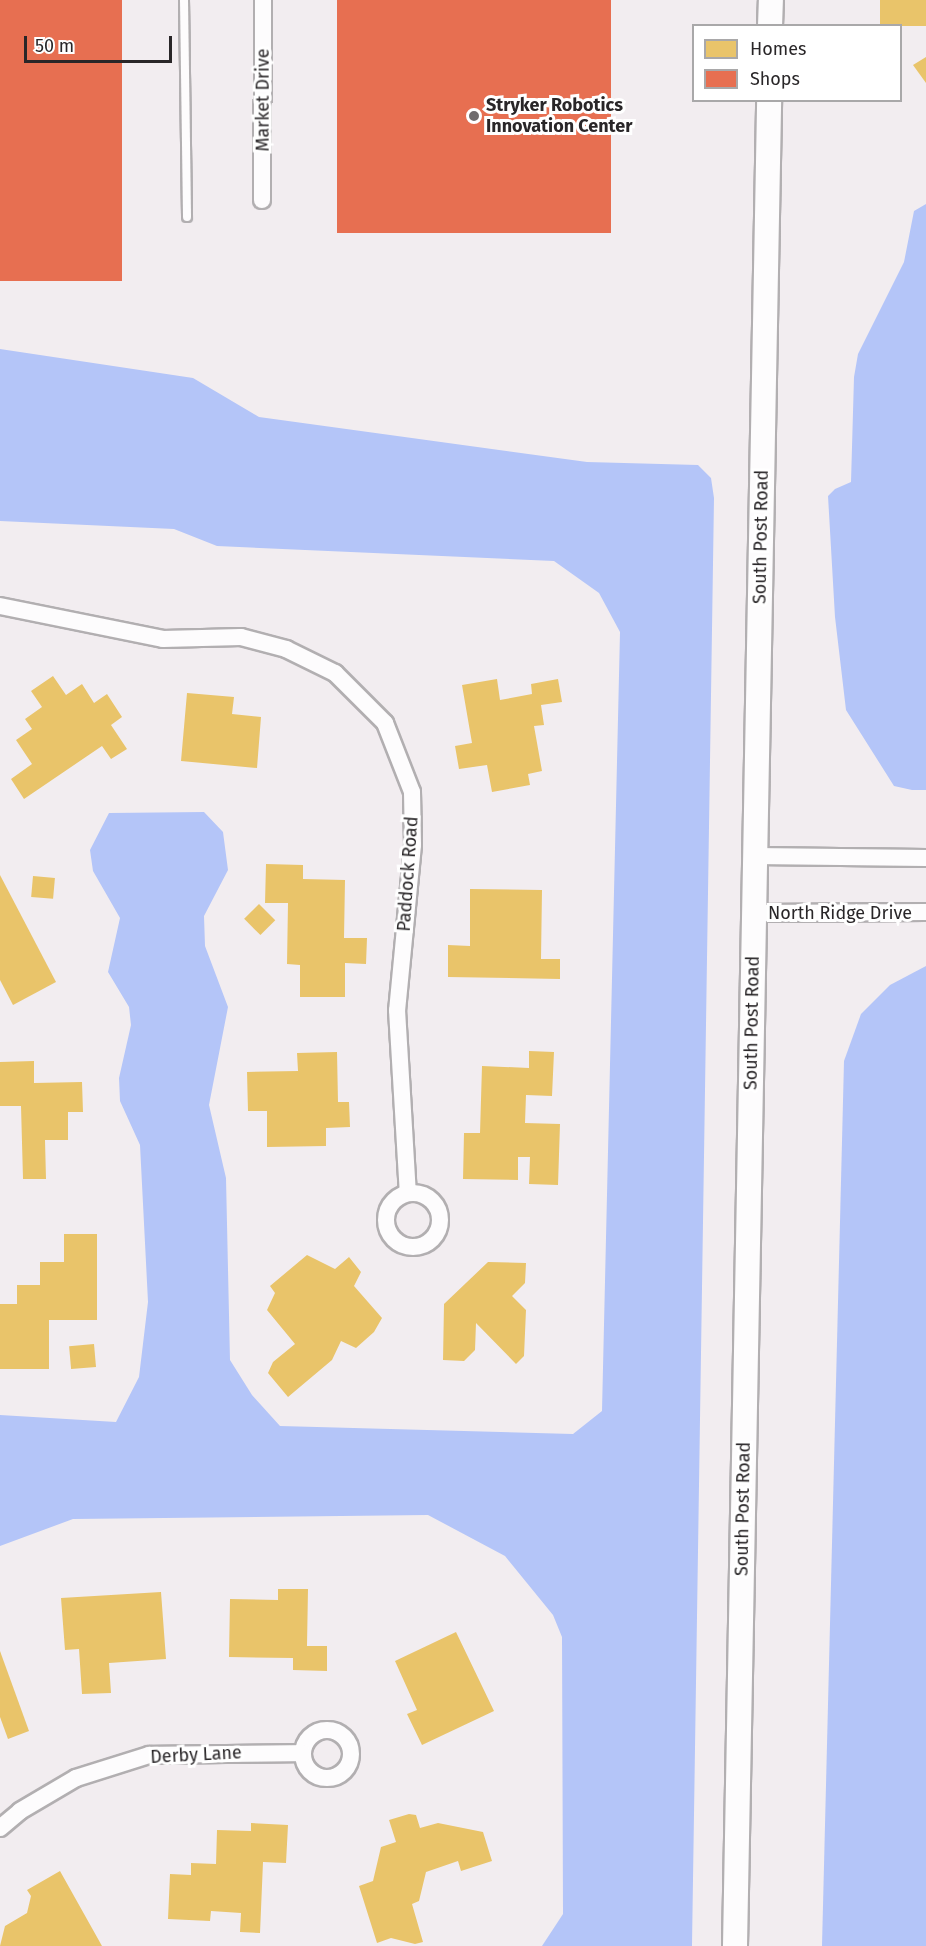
<!DOCTYPE html>
<html>
<head>
<meta charset="utf-8">
<style>
  body { margin:0 }
  #map { position:relative; width:926px; height:1946px; overflow:hidden; background:#f2edf0; font-family:"Fira Sans",sans-serif }
  div>[style] { position:absolute }
  .water>* { inset:0; background:#b4c5f8 }
  .homes>* { inset:0; background:#e9c46a; transform-origin:0 0 }
  .shops>* { inset:0; background:#e76f51; transform-origin:0 0 }
  .roads { filter:drop-shadow(2px 0 #b2afb1) drop-shadow(-2px 0 #b2afb1) drop-shadow(0 2px #b2afb1) drop-shadow(0 -2px #b2afb1) }
  .lane>* { height:8px; margin:-4px; padding:0 4px; transform-origin:4px; border-radius:4px; background:#fdfcfd }
  .street>* { height:16px; margin:-8px; padding:0 8px; transform-origin:8px; border-radius:8px; background:#fdfcfd }
  .street>.ring { margin:-8px; padding:0; box-sizing:content-box; background:none; border:16px solid #fdfcfd; border-radius:50% }
  .secondary>* { height:24px; margin:-12px; padding:0 12px; transform-origin:12px; border-radius:12px; background:#fdfcfd }
  .dots>* { width:16px; height:16px; translate:-50% -50%; box-sizing:border-box; border:3px solid #fff; border-radius:50% }
  span { translate:-50% -50%; white-space:nowrap; text-align:center; line-height:1.15; -webkit-text-stroke:6px #fff; paint-order:stroke }
  .street-label { font-size:18px; color:#292628 }
  .poi-label { font-size:18px; color:#292628; font-weight:700 }
  .left { translate:0 -50%; text-align:left }
  .legend { position:absolute; left:692px; top:24px; width:210px; height:78px; box-sizing:border-box; background:#fff; border:2px solid #a9a8a9; margin:0; padding:8px 10px; list-style:none; font-size:18px; color:#292628 }
  .legend li { display:flex; align-items:center; gap:12px; height:30px }
  .legend b { width:30px; border:2px solid #a9a8a9 }
  .scale { position:absolute; left:24px; top:36px; width:148px; height:27px; box-sizing:border-box; border:3px solid #292628; border-top:0; padding-left:8px; font-size:18px; line-height:21px; white-space:nowrap; color:#292628; -webkit-text-stroke:4px #fff; paint-order:stroke }
</style>
</head>
<body>
<div id="map">
  <div class="water">
    <div style="clip-path:polygon(926px 204px,926px 790px,912px 790px,894px 786px,846px 710px,835px 617px,828px 496px,835px 489px,851px 482px,854px 377px,858px 354px,904px 262px,914px 211px)"></div>
    <div style="clip-path:polygon(0 349px,193px 378px,259px 417px,587px 462px,698px 465px,711px 478px,714px 498px,692px 1946px,542px 1946px,563px 1914px,562px 1637px,553px 1615px,505px 1556px,428px 1515px,73px 1519px,0 1546px,0 1415px,116px 1422px,139px 1377px,148px 1302px,140px 1145px,120px 1101px,119px 1078px,131px 1025px,129px 1007px,108px 972px,120px 918px,93px 871px,90px 850px,109px 813px,204px 812px,223px 832px,228px 870px,204px 916px,205px 946px,228px 1007px,209px 1105px,226px 1178px,230px 1360px,252px 1395px,280px 1426px,573px 1434px,602px 1411px,620px 632px,599px 593px,554px 561px,217px 546px,174px 529px,0 521px)"></div>
    <div style="clip-path:polygon(926px 966px,926px 1946px,822px 1946px,844px 1061px,861px 1014px,890px 985px)"></div>
  </div>
  <div class="homes">
    <div style="left:880px;top:0;width:46px;height:26px"></div>
    <div style="clip-path:polygon(926px 57px,926px 83px,913px 65px)"></div>
    <div style="clip-path:polygon(53px 676px,66px 695px,82px 684px,94px 703px,107px 694px,122px 717px,111px 725px,127px 749px,111px 759px,102px 746px,24px 799px,11px 779px,32px 764px,16px 740px,32px 729px,25px 719px,42px 707px,31px 691px)"></div>
    <div style="clip-path:polygon(497px 679px,500px 700px,532px 694px,531px 684px,558px 679px,562px 702px,541px 705px,544px 725px,534px 726px,542px 771px,528px 774px,530px 785px,492px 792px,487px 765px,459px 769px,455px 746px,472px 743px,462px 685px)"></div>
    <div style="clip-path:polygon(187px 693px,234px 697px,232px 714px,261px 717px,257px 768px,181px 761px)"></div>
    <div style="clip-path:polygon(266px 864px,303px 865px,303px 879px,345px 880px,344px 938px,367px 938px,366px 964px,345px 963px,345px 997px,300px 997px,300px 965px,287px 964px,288px 903px,265px 903px)"></div>
    <div style="clip-path:polygon(0 875px,56px 982px,13px 1005px,0 980px)"></div>
    <div style="left:33px;top:876px;width:22px;height:21px;rotate:5deg"></div>
    <div style="clip-path:polygon(470px 889px,542px 890px,541px 959px,560px 959px,560px 979px,448px 977px,448px 945px,470px 946px)"></div>
    <div style="left:259px;top:904px;width:23px;height:21px;rotate:45deg"></div>
    <div style="clip-path:polygon(529px 1051px,554px 1052px,552px 1096px,526px 1095px,525px 1123px,560px 1124px,558px 1185px,529px 1184px,530px 1157px,518px 1157px,518px 1180px,463px 1179px,464px 1133px,480px 1133px,482px 1066px,529px 1068px)"></div>
    <div style="clip-path:polygon(337px 1052px,338px 1102px,349px 1102px,350px 1127px,326px 1128px,326px 1146px,267px 1147px,267px 1111px,248px 1111px,247px 1072px,298px 1071px,297px 1053px)"></div>
    <div style="clip-path:polygon(34px 1061px,34px 1083px,82px 1082px,83px 1112px,68px 1112px,68px 1140px,45px 1140px,46px 1179px,23px 1179px,21px 1106px,0 1106px,0 1062px)"></div>
    <div style="clip-path:polygon(64px 1234px,97px 1234px,97px 1320px,49px 1320px,49px 1369px,0 1369px,0 1304px,17px 1304px,17px 1285px,40px 1285px,40px 1262px,64px 1262px)"></div>
    <div style="clip-path:polygon(307px 1255px,335px 1269px,349px 1257px,361px 1272px,354px 1286px,382px 1318px,374px 1332px,356px 1348px,341px 1341px,332px 1360px,288px 1397px,268px 1373px,273px 1362px,295px 1344px,267px 1310px,275px 1293px,270px 1286px)"></div>
    <div style="clip-path:polygon(488px 1262px,526px 1263px,525px 1283px,512px 1296px,526px 1310px,524px 1356px,516px 1364px,476px 1323px,475px 1350px,464px 1361px,443px 1360px,444px 1304px)"></div>
    <div style="left:94px;top:1344px;width:23px;height:25px;rotate:85deg"></div>
    <div style="clip-path:polygon(278px 1589px,308px 1589px,307px 1646px,327px 1646px,327px 1671px,293px 1670px,293px 1658px,229px 1657px,230px 1599px,278px 1600px)"></div>
    <div style="clip-path:polygon(161px 1592px,166px 1659px,109px 1663px,111px 1693px,82px 1694px,79px 1649px,65px 1650px,61px 1598px)"></div>
    <div style="clip-path:polygon(456px 1632px,494px 1711px,422px 1745px,407px 1714px,417px 1710px,395px 1661px)"></div>
    <div style="clip-path:polygon(0 1651px,29px 1731px,8px 1739px,0 1717px)"></div>
    <div style="clip-path:polygon(409px 1814px,416px 1815px,420px 1828px,438px 1823px,483px 1832px,492px 1861px,461px 1871px,458px 1861px,426px 1872px,419px 1901px,412px 1904px,423px 1942px,415px 1944px,391px 1938px,377px 1943px,359px 1886px,373px 1881px,381px 1847px,396px 1842px,389px 1820px)"></div>
    <div style="clip-path:polygon(251px 1823px,288px 1825px,286px 1863px,263px 1862px,260px 1933px,240px 1932px,241px 1913px,211px 1911px,210px 1921px,168px 1919px,170px 1874px,191px 1875px,191px 1863px,216px 1864px,217px 1830px,251px 1831px)"></div>
    <div style="clip-path:polygon(60px 1871px,102px 1946px,0 1946px,5px 1926px,27px 1913px,31px 1896px,27px 1890px)"></div>
  </div>
  <div class="shops">
    <div style="left:0;top:0;width:122px;height:281px"></div>
    <div style="left:337px;top:0;width:274px;height:233px"></div>
  </div>
  <div class="roads">
    <div class="lane">
      <div style="left:184px;top:0;width:217px;rotate:89.2deg"></div>
    </div>
    <div class="street">
      <div style="left:262px;top:200px;width:200px;rotate:-89.7deg"></div>
      <div style="left:0;top:606px;width:166px;rotate:11.4deg"></div>
      <div style="left:163px;top:639px;width:78px;rotate:-1.5deg"></div>
      <div style="left:241px;top:637px;width:47px;rotate:14.9deg"></div>
      <div style="left:286px;top:649px;width:55px;rotate:26.1deg"></div>
      <div style="left:335px;top:673px;width:71px;rotate:45deg"></div>
      <div style="left:385px;top:723px;width:74px;rotate:68.6deg"></div>
      <div style="left:412px;top:792px;width:53px;rotate:88.9deg"></div>
      <div style="left:413px;top:845px;width:166px;rotate:95.5deg"></div>
      <div style="left:397px;top:1010px;width:183px;rotate:86.6deg"></div>
      <div style="left:755px;top:856px;width:171px;rotate:0.7deg"></div>
      <div style="left:754px;top:913px;width:172px;rotate:-0.3deg"></div>
      <div class="ring" style="left:386px;top:1193px;width:38px;height:38px"></div>
      <div class="ring" style="left:303px;top:1730px;width:32px;height:32px"></div>
      <div style="left:0;top:1828px;width:26px;rotate:-40deg"></div>
      <div style="left:20px;top:1811px;width:65px;rotate:-30.5deg"></div>
      <div style="left:76px;top:1778px;width:77px;rotate:-17.5deg"></div>
      <div style="left:149px;top:1755px;width:154px;rotate:-0.7deg"></div>
    </div>
    <div class="secondary">
      <div style="left:770px;top:26px;width:26px;rotate:-88deg"></div>
      <div style="left:735px;top:1946px;width:1846px;rotate:-88.94deg"></div>
    </div>
  </div>
  <div class="dots">
    <div style="left:474px;top:116px;background:#6f6c6e"></div>
  </div>
  <div class="street-label">
    <span style="left:263px;top:100px;rotate:-90deg">Market Drive</span>
    <span style="left:761px;top:537px;rotate:-89deg">South Post Road</span>
    <span style="left:408px;top:874px;rotate:-86deg">Paddock Road</span>
    <span style="left:840px;top:913px">North Ridge Drive</span>
    <span style="left:752px;top:1023px;rotate:-89deg">South Post Road</span>
    <span style="left:743px;top:1509px;rotate:-89deg">South Post Road</span>
    <span style="left:196px;top:1755px;rotate:-3deg">Derby Lane</span>
  </div>
  <div class="poi-label">
    <span class="left" style="left:486px;top:116px">Stryker Robotics<br>Innovation Center</span>
  </div>
  <ul class="legend">
  <li><b style="height:16px;background:#e9c46a"></b>Homes</li>
  <li><b style="height:16px;background:#e76f51"></b>Shops</li>
  </ul>
  <div class="scale">50 m</div>
</div>
</body>
</html>
